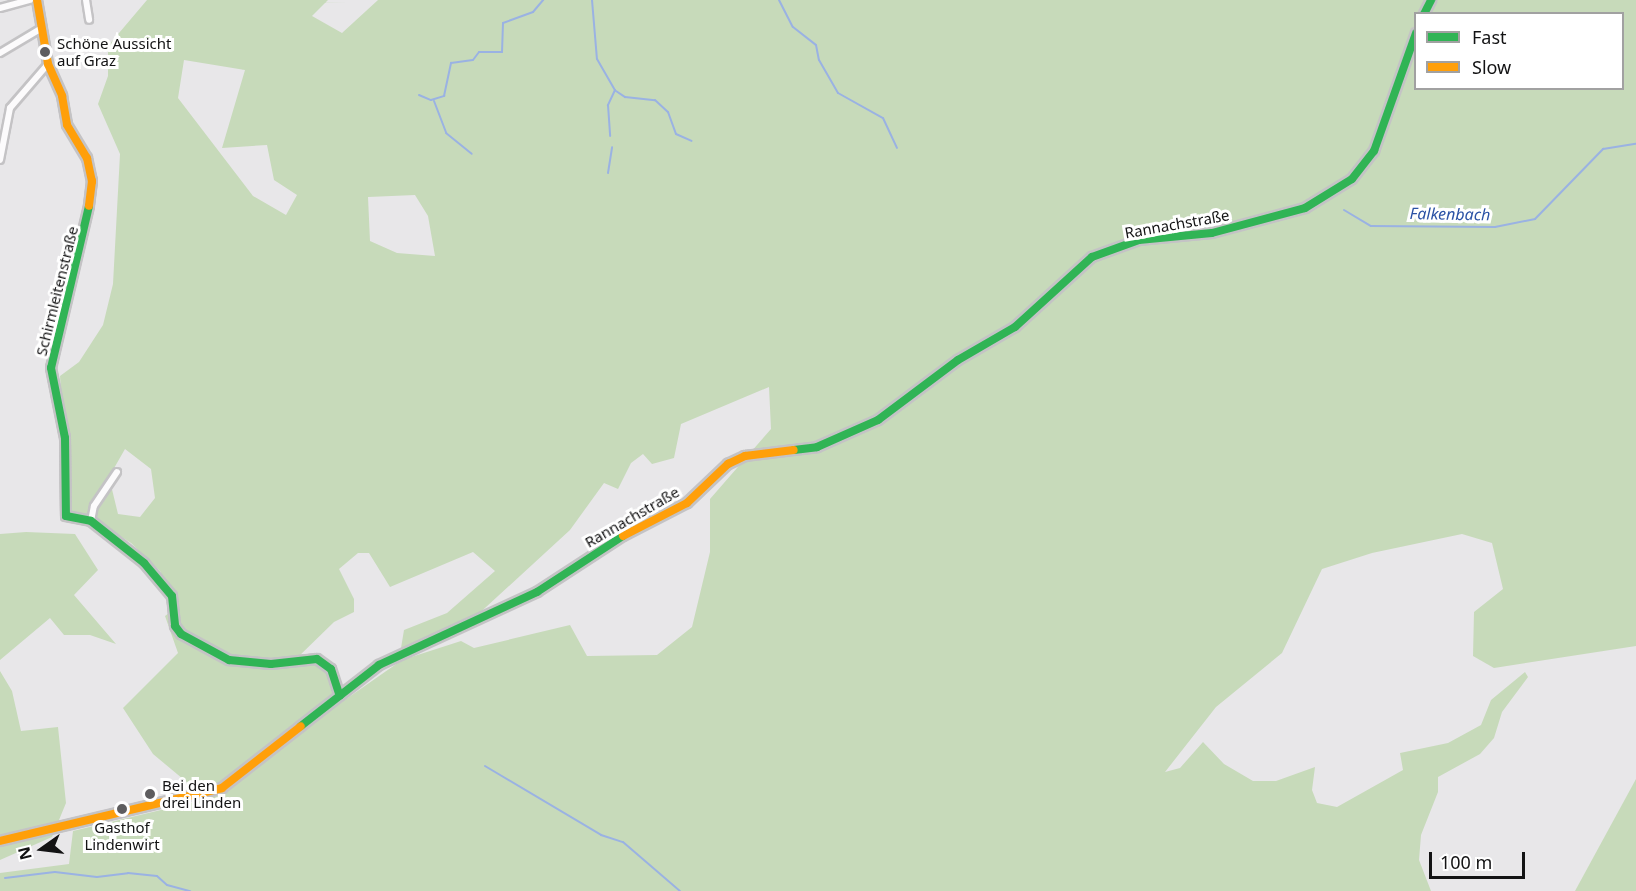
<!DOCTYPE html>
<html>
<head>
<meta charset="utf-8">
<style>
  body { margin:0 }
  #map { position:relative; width:1636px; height:891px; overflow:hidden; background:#e8e7e9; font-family:"Noto Sans",sans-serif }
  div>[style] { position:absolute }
  .green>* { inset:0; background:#c7daba }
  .stream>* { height:2px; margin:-1px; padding:0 1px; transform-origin:1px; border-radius:1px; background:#9ab2e3 }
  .roads { filter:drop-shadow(2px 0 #c4c3c5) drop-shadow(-2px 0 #c4c3c5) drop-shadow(0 2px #c4c3c5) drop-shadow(0 -2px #c4c3c5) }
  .street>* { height:6px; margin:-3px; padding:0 3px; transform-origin:3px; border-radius:3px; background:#fcfbfc }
  .fast>* { height:8px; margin:-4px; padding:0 4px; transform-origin:4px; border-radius:4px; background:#30b455 }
  .slow>* { height:8px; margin:-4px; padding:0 4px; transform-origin:4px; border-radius:4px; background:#ff9f0a }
  .dots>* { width:16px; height:16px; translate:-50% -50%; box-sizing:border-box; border:3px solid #fff; border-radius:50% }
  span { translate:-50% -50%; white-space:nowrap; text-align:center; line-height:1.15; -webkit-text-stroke:6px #fff; paint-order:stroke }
  .poi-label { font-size:15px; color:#131314 }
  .left { translate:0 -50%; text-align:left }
  .street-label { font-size:15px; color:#131314 }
  .water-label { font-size:16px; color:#2b52a5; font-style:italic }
  .legend { position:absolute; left:1414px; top:12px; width:210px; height:78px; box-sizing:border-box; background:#fff; border:2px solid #a1a1a1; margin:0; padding:8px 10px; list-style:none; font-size:18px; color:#131314 }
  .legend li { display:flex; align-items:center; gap:12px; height:30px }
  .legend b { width:30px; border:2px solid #a1a1a1 }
  .north { position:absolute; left:12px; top:819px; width:60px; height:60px; -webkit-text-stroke:4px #fff; paint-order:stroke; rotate:256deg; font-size:16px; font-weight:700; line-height:24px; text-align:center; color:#131314 }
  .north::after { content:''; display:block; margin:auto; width:21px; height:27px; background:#131314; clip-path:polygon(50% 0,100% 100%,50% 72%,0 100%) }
  .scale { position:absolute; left:1429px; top:852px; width:96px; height:27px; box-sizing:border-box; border:3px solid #131314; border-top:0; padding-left:8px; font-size:18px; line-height:21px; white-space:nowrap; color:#131314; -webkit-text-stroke:4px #fff; paint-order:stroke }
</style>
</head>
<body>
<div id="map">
  <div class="green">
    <div style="clip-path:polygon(evenodd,147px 0,328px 0,312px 16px,342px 33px,378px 0,1636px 0,1636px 646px,1494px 668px,1473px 656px,1474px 612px,1503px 589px,1492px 543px,1462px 534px,1372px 553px,1322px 569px,1282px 653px,1216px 707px,1165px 772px,1180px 768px,1203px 742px,1224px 764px,1253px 781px,1276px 781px,1315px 767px,1312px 790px,1317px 803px,1337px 807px,1403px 770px,1400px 753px,1448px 743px,1481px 725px,1491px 700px,1525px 672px,1528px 677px,1502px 712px,1494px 738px,1480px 754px,1438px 777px,1438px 792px,1421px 835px,1419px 860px,1431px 891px,0 891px,0 873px,69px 864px,73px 831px,207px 799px,153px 754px,123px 708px,178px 653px,165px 616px,177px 607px,160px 571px,131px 543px,89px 516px,70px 515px,67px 478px,60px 376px,79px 362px,103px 325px,113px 284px,120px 154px,98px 104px,108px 76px,108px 46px,147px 0,1416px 14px,1622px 14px,1622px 88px,1416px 88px,1416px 14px,147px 0,184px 60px,245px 70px,222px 148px,267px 145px,274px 180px,297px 195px,286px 215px,253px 196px,178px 98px,184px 60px,147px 0,415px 195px,428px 216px,435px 256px,397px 253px,370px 241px,368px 197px,415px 195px,147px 0,769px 387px,771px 429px,710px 499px,710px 552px,692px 627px,657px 655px,587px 656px,570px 625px,474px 648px,461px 641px,402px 660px,339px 704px,327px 671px,317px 663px,295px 660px,334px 622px,354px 612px,354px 599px,339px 569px,358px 553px,369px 553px,390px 587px,473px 552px,495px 571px,447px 613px,404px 630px,401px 648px,473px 619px,570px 530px,604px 483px,618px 489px,631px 463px,643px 454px,652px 464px,674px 458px,681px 424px,769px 387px,147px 0,125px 449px,151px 469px,155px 498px,140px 517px,118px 514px,109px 477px,125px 449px)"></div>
    <div style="clip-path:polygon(26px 532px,75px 534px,98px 570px,74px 595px,116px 644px,90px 635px,64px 635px,50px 618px,0 660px,0 534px)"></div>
    <div style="clip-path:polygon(0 671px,12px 691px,21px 731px,58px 727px,66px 803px,52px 837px,0 860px)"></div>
    <div style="clip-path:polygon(1636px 779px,1636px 891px,1575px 891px)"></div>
  </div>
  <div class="stream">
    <div style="left:592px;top:0;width:59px;rotate:85.2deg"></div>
    <div style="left:597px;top:59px;width:36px;rotate:60deg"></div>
    <div style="left:615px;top:90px;width:17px;rotate:115deg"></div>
    <div style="left:608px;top:105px;width:31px;rotate:86deg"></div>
    <div style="left:779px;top:0;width:30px;rotate:63deg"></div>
    <div style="left:793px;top:27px;width:29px;rotate:38deg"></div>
    <div style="left:816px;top:45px;width:15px;rotate:79deg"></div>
    <div style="left:819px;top:60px;width:38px;rotate:60deg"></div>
    <div style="left:838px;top:93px;width:51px;rotate:29.1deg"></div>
    <div style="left:883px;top:118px;width:33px;rotate:65deg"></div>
    <div style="left:616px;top:91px;width:11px;rotate:34deg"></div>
    <div style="left:625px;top:97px;width:30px;rotate:6deg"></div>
    <div style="left:655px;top:100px;width:18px;rotate:43deg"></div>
    <div style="left:668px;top:112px;width:23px;rotate:70deg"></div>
    <div style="left:676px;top:134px;width:17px;rotate:24deg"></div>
    <div style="left:419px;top:95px;width:13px;rotate:23deg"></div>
    <div style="left:431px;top:100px;width:14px;rotate:-17deg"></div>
    <div style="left:444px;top:96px;width:34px;rotate:-78deg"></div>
    <div style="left:451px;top:63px;width:22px;rotate:-8deg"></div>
    <div style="left:473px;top:60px;width:10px;rotate:-53deg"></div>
    <div style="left:479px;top:52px;width:23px"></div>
    <div style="left:502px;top:52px;width:29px;rotate:-88deg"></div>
    <div style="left:503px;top:23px;width:32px;rotate:-20deg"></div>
    <div style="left:533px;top:12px;width:16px;rotate:-50deg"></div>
    <div style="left:434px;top:101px;width:34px;rotate:69deg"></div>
    <div style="left:446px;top:133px;width:33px;rotate:39deg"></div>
    <div style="left:608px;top:173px;width:26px;rotate:-81deg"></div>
    <div style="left:1344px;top:210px;width:31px;rotate:31deg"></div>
    <div style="left:1371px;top:226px;width:124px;rotate:0.5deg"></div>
    <div style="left:1495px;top:227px;width:41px;rotate:-11.3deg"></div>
    <div style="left:1535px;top:219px;width:98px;rotate:-45.8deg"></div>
    <div style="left:1603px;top:149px;width:33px;rotate:-9deg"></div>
    <div style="left:485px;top:766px;width:135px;rotate:30.7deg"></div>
    <div style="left:601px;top:835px;width:23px;rotate:18deg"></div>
    <div style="left:623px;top:842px;width:75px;rotate:40.7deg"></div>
    <div style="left:5px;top:878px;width:50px;rotate:-6.8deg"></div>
    <div style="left:55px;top:872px;width:42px;rotate:6.8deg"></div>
    <div style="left:97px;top:877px;width:31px;rotate:-7deg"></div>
    <div style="left:128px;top:873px;width:29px;rotate:6deg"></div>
    <div style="left:157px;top:876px;width:13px;rotate:42deg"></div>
    <div style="left:167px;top:885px;width:24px;rotate:15deg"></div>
  </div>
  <div class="roads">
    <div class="street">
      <div style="left:86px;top:0;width:20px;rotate:81deg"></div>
      <div style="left:0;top:8px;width:31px;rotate:-15deg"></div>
      <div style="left:0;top:53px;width:49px;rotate:-30.8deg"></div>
      <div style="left:0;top:160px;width:53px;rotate:-79.1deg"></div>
      <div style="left:10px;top:108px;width:58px;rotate:-49.2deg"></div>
      <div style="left:91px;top:521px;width:15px;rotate:-79deg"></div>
      <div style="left:94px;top:506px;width:41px;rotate:-55.9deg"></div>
    </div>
    <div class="fast">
      <div style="left:1424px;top:14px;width:16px;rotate:-63deg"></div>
      <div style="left:89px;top:206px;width:166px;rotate:103.2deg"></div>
      <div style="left:51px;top:368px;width:71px;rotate:78.7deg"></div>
      <div style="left:65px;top:438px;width:78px;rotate:89.3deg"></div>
      <div style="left:66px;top:516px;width:25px;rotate:11deg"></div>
      <div style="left:91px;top:521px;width:68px;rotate:38.4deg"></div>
      <div style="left:144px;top:563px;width:43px;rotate:49.7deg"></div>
      <div style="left:172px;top:596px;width:30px;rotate:84deg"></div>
      <div style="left:175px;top:626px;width:10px;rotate:53deg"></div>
      <div style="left:181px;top:634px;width:55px;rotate:28.4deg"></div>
      <div style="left:229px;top:660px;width:42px;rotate:5.4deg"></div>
      <div style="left:271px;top:664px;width:46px;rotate:-6.2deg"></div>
      <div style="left:317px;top:659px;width:17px;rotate:36deg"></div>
      <div style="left:331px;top:669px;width:28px;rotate:72deg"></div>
      <div style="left:794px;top:450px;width:23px;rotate:-7deg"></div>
      <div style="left:817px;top:447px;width:67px;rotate:-23.9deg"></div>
      <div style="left:878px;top:420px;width:100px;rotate:-36.9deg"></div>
      <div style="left:958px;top:360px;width:66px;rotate:-30.1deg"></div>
      <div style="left:1015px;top:327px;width:104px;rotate:-42.3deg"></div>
      <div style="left:1092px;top:257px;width:50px;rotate:-19.9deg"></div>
      <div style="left:1139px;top:240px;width:73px;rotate:-5.5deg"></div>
      <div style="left:1212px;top:233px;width:96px;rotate:-15deg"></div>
      <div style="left:1305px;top:208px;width:55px;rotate:-31.7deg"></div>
      <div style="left:1352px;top:179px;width:36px;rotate:-52deg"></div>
      <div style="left:1374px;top:151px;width:125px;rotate:-70.4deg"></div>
      <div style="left:301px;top:726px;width:99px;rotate:-38deg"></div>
      <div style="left:379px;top:665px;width:174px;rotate:-24.8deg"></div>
      <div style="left:537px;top:592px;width:103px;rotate:-33.1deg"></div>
    </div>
    <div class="slow">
      <div style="left:37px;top:0;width:65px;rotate:80.2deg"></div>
      <div style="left:48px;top:64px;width:35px;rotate:66deg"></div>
      <div style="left:62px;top:96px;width:29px;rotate:80deg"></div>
      <div style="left:67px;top:125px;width:39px;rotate:59deg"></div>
      <div style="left:87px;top:158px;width:24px;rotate:78deg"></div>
      <div style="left:92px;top:181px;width:25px;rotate:97deg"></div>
      <div style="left:623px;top:536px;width:72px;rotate:-27.3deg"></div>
      <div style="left:687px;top:503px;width:57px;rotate:-43.6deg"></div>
      <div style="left:728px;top:464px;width:19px;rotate:-25deg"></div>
      <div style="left:745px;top:456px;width:49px;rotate:-7deg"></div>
      <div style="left:0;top:841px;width:228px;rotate:-13.4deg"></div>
      <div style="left:222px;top:788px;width:100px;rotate:-38.1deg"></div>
    </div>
  </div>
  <div class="dots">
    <div style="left:45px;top:52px;background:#5e5d5f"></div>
    <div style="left:150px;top:794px;background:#5e5d5f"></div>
    <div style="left:122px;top:809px;background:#5e5d5f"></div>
  </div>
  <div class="poi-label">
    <span class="left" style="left:57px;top:52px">Schöne Aussicht<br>auf Graz</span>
    <span class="left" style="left:162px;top:794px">Bei den<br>drei Linden</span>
    <span style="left:122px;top:836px">Gasthof<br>Lindenwirt</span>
  </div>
  <div class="street-label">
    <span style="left:1177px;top:224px;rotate:-10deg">Rannachstraße</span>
    <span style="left:57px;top:291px;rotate:-76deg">Schirmleitenstraße</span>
    <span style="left:632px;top:517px;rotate:-30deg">Rannachstraße</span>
  </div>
  <div class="water-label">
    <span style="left:1450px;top:214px;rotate:1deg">Falkenbach</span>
  </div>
  <ul class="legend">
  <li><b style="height:8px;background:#30b455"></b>Fast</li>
  <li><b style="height:8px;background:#ff9f0a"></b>Slow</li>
  </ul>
  <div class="north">N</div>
  <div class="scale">100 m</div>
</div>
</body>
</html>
